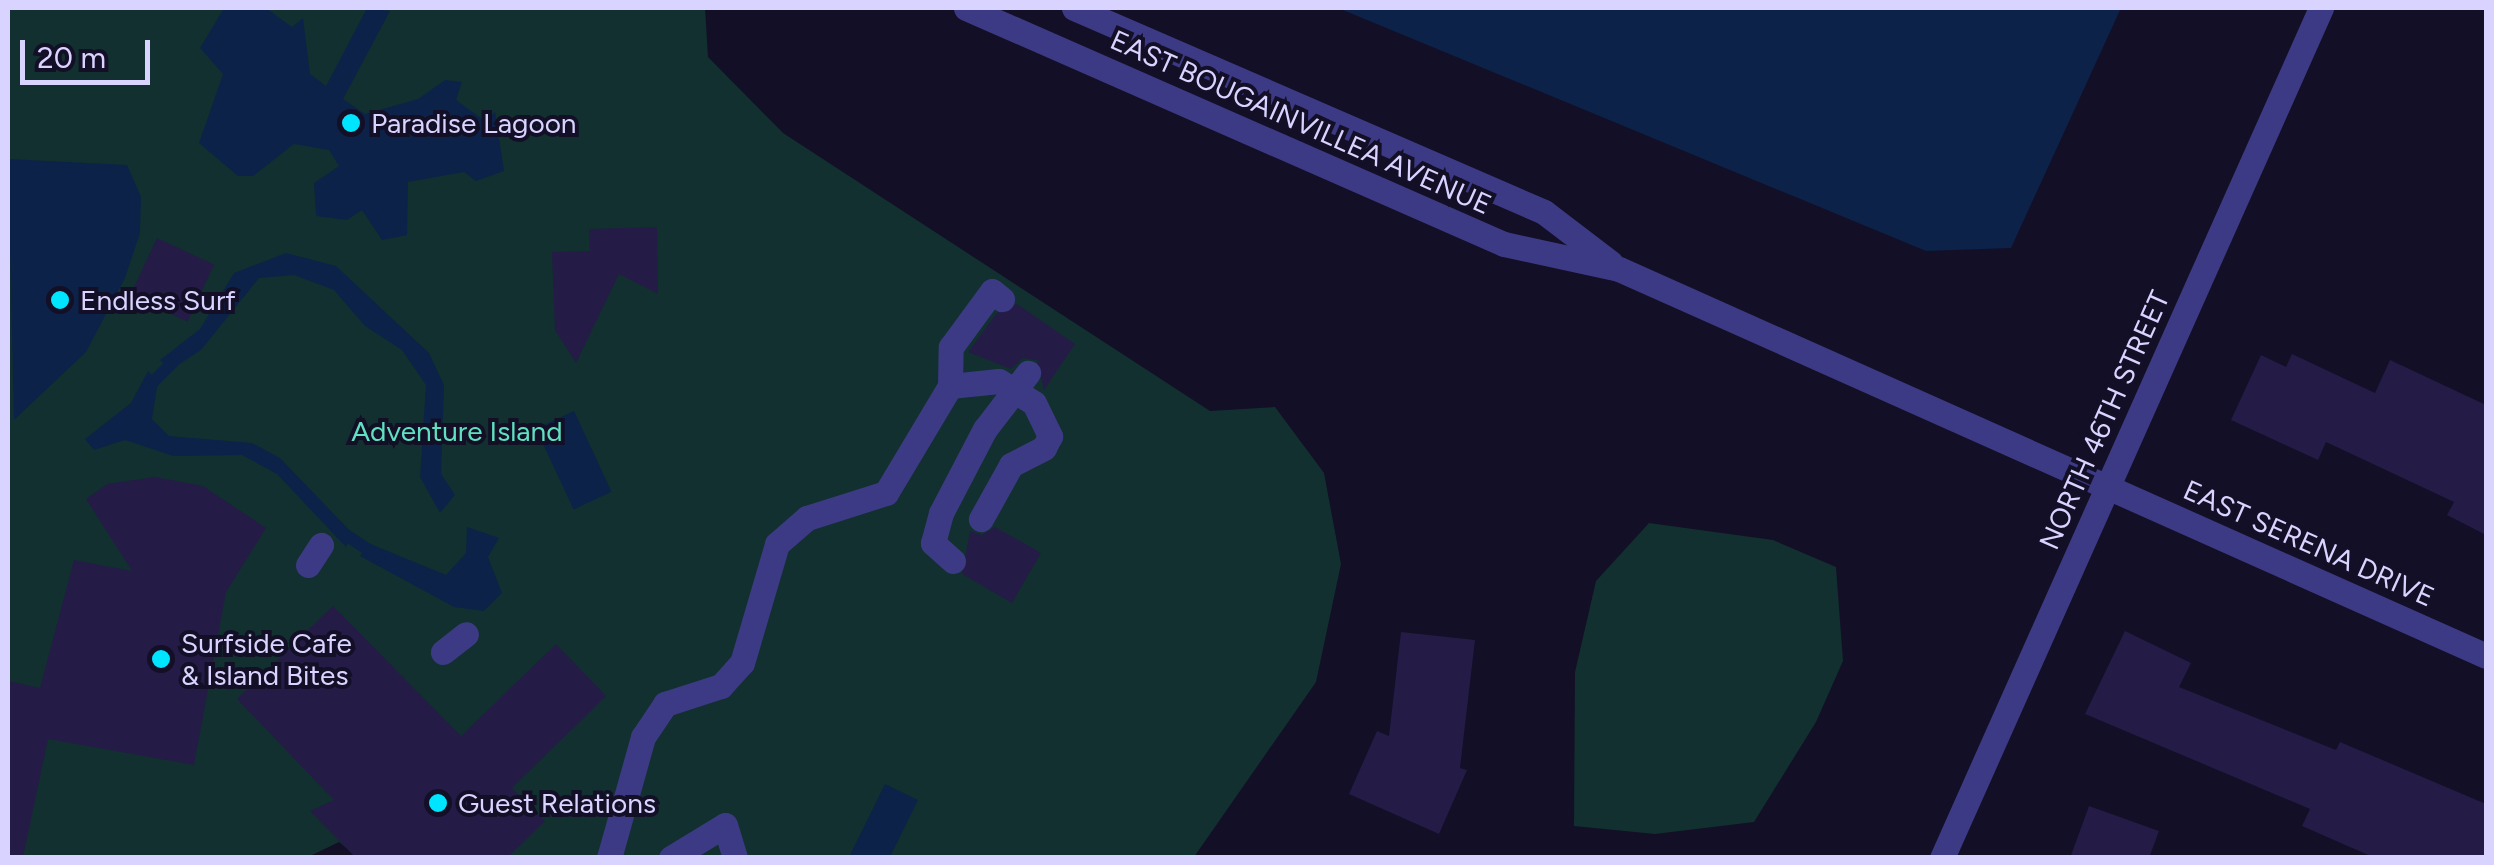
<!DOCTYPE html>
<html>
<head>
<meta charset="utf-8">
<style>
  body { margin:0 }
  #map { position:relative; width:2494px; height:865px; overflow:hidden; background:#130f26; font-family:Figtree,sans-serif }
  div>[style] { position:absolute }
  .green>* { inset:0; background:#12302f }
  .water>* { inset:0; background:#0c2248; transform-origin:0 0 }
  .stream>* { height:12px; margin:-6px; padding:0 6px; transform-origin:6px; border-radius:6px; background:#0c2248 }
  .building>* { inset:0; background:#241b47; transform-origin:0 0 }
  .minor>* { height:25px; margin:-12.5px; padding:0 12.5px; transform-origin:12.5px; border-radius:12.5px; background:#3d3a85 }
  .dots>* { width:28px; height:28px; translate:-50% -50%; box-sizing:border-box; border:5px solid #130f26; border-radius:50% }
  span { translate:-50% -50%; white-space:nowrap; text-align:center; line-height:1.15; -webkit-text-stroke:8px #130f26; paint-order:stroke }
  .street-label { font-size:28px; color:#d9d4ff }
  .poi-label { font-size:28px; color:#d9d4ff }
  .left { translate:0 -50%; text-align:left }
  .park-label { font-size:28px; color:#5fe0c0 }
  .frame { position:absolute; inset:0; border:10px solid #d9d4ff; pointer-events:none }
  .scale { position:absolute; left:20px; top:40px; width:130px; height:45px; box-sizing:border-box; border:5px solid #d9d4ff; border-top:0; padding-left:12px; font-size:30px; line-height:35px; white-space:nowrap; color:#d9d4ff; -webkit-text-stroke:8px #130f26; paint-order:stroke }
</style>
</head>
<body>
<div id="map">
  <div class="green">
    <div style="clip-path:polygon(8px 8px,705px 8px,708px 57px,783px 133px,1210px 411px,1275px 407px,1324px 473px,1341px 564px,1316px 682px,1194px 857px,359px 858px,339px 842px,308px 857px,8px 857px)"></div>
    <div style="clip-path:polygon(1649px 523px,1773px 540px,1836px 567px,1843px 661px,1816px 722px,1754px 822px,1655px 834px,1574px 826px,1575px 672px,1596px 581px)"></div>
  </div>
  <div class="water">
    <div style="clip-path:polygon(224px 8px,266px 8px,292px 27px,303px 18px,310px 74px,326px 86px,367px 8px,390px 11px,343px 99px,365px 114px,418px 99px,445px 80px,462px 82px,456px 100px,485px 121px,495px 112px,504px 171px,476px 181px,464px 172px,408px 182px,407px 235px,382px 240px,362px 210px,347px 220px,316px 216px,314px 183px,339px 166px,329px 150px,294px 144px,253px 176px,238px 176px,199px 143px,223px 74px,200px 48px)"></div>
    <div style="clip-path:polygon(1338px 8px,2121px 8px,2011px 248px,1926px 251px)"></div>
    <div style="clip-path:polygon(8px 159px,127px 165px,141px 197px,140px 233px,125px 278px,86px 352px,14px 420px)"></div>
    <div style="clip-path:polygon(286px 253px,336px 266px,429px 353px,444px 385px,441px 474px,455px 495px,440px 513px,420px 477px,426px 385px,402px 350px,365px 326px,334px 290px,294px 275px,259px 278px,201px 350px,170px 370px,160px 360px,200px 329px,234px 273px)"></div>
    <div style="clip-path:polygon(148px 371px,158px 381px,152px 419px,169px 436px,252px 443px,280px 458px,353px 534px,346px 547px,277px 474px,242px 455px,173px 456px,125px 440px,94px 450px,85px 439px,131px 403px)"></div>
    <div style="left:574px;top:411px;width:89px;height:42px;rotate:65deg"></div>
    <div style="clip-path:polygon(467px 527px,499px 538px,488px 557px,502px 593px,484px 611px,454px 607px,360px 556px,368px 543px,446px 575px,466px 553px)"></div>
    <div style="clip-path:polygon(885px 784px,918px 800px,890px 857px,849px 857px)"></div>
  </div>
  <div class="stream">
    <div style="left:146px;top:389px;width:44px;rotate:-45deg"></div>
    <div style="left:337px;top:529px;width:50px;rotate:33.7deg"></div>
  </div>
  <div class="building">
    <div style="clip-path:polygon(657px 227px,658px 294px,619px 274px,576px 363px,555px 330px,552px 252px,590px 251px,589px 229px)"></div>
    <div style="left:157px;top:238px;width:63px;height:63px;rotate:25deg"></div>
    <div style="clip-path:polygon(1017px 304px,1075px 344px,1044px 390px,1037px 360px,1023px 358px,1011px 369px,968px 352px,996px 314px)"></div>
    <div style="clip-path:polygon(2292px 354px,2375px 393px,2390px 360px,2486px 405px,2486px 535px,2447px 515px,2454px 502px,2326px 442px,2318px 460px,2231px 420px,2261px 355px,2286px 367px)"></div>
    <div style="clip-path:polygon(155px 477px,203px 486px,266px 528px,226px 592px,194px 765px,48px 739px,23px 857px,8px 855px,8px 681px,40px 688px,74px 560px,132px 571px,86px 499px,107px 484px)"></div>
    <div style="clip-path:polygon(995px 527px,1041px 553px,1012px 603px,962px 574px,970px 531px,982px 535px)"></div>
    <div style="clip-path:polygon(333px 606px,461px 736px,556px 644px,606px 696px,512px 788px,545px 821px,507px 858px,356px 858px,310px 811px,334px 800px,237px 699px)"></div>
    <div style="clip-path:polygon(2125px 631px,2191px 663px,2179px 687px,2336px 750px,2340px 742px,2486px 804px,2486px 858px,2375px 858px,2302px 826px,2310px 809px,2085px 714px)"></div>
    <div style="clip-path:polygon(1401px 632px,1475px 640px,1460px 768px,1467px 770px,1439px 834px,1349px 794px,1377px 731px,1389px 736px)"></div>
    <div style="clip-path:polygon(2089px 806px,2159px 831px,2149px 858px,2070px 858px)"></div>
  </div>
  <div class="minor">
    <div style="left:966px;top:8px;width:587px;rotate:23.69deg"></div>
    <div style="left:1504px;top:244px;width:118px;rotate:12.3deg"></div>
    <div style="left:1619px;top:269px;width:949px;rotate:24.05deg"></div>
    <div style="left:1074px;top:8px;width:512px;rotate:23.46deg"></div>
    <div style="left:1544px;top:212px;width:84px;rotate:37.3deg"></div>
    <div style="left:950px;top:386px;width:39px;rotate:-89deg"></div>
    <div style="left:951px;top:347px;width:69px;rotate:-53.8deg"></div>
    <div style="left:992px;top:291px;width:13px;rotate:39deg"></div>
    <div style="left:953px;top:561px;width:27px;rotate:-138deg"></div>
    <div style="left:933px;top:543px;width:31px;rotate:-75deg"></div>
    <div style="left:941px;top:513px;width:95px;rotate:-62.4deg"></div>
    <div style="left:985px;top:429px;width:71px;rotate:-52.5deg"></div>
    <div style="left:308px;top:565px;width:24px;rotate:-57deg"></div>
    <div style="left:443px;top:652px;width:29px;rotate:-38deg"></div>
    <div style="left:609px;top:858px;width:126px;rotate:-74.3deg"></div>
    <div style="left:643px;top:737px;width:40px;rotate:-56deg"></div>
    <div style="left:665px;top:704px;width:59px;rotate:-17.8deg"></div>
    <div style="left:721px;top:686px;width:31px;rotate:-48deg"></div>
    <div style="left:742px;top:663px;width:124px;rotate:-73.6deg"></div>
    <div style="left:777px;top:544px;width:40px;rotate:-41deg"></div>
    <div style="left:807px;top:518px;width:83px;rotate:-17.6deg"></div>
    <div style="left:886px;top:493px;width:125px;rotate:-59.1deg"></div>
    <div style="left:950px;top:386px;width:49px;rotate:-5.8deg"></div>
    <div style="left:999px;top:381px;width:41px;rotate:32.2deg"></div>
    <div style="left:1034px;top:403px;width:37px;rotate:64deg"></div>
    <div style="left:1050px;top:436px;width:13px;rotate:117deg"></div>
    <div style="left:1044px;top:448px;width:37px;rotate:153deg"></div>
    <div style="left:1011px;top:465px;width:62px;rotate:119.1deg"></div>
    <div style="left:671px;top:858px;width:63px;rotate:-31.4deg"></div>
    <div style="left:725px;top:825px;width:34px;rotate:73deg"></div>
    <div style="left:1942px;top:858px;width:931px;rotate:-65.97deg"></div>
  </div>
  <div class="dots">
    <div style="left:351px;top:123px;background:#00e5ff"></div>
    <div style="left:60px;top:300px;background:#00e5ff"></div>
    <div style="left:161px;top:659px;background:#00e5ff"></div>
    <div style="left:438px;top:803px;background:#00e5ff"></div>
  </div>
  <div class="street-label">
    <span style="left:1301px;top:122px;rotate:24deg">EAST BOUGAINVILLEA AVENUE</span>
    <span style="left:2104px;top:420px;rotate:-66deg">NORTH 46TH STREET</span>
    <span style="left:2309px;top:543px;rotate:24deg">EAST SERENA DRIVE</span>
  </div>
  <div class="poi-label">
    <span class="left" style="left:371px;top:123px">Paradise Lagoon</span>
    <span class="left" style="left:80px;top:300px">Endless Surf</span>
    <span class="left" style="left:181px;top:659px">Surfside Cafe<br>&amp; Island Bites</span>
    <span class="left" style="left:458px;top:803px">Guest Relations</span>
  </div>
  <div class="park-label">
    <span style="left:457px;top:431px">Adventure Island</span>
  </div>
  <div class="frame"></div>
  <div class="scale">20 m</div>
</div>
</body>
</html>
